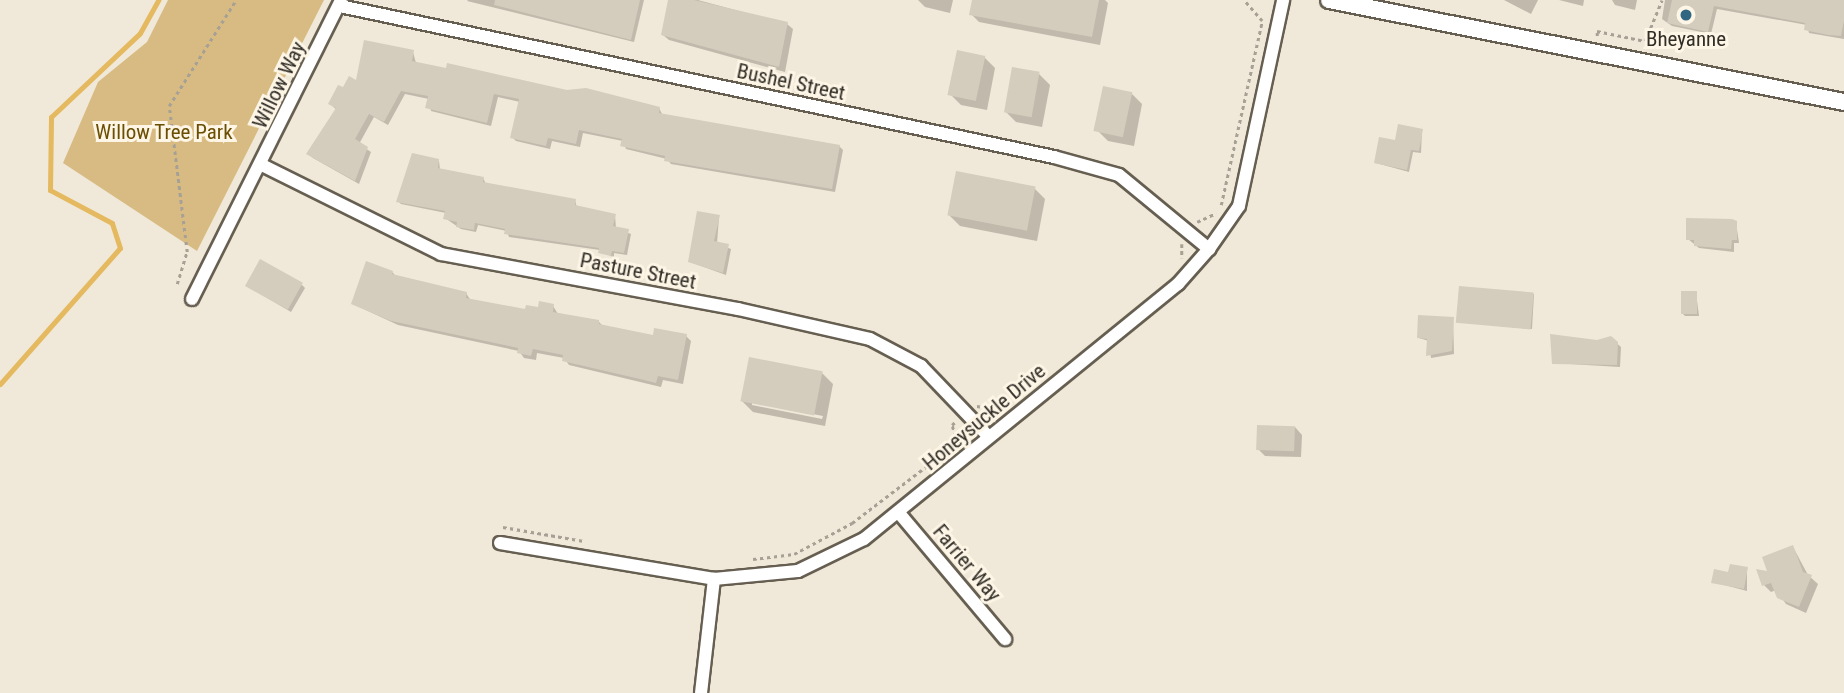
<!DOCTYPE html>
<html>
<head>
<meta charset="utf-8">
<style>
  body { margin:0 }
  #map { position:relative; width:1844px; height:693px; overflow:hidden; background:#f0e8d8; font-family:"Roboto Condensed",sans-serif }
  div>[style] { position:absolute }
  .green>* { inset:0; background:#d8bb82 }
  .shadow>* { inset:0; background:#0003 }
  .stream>* { height:5px; margin:-2.5px; padding:0 2.5px; transform-origin:2.5px; border-radius:2.5px; background:#e4b95f }
  .building>* { inset:0; background:#d4ccbc; transform-origin:0 0 }
  .path>* { height:2.5px; margin-top:-1.25px; transform-origin:0; background:repeating-linear-gradient(90deg,#a7a195 0 3.5px,transparent 0 7px) }
  .roads { filter:drop-shadow(2px 0 #665f51) drop-shadow(-2px 0 #665f51) drop-shadow(0 2px #665f51) drop-shadow(0 -2px #665f51) }
  .minor>* { height:12px; margin:-6px; padding:0 6px; transform-origin:6px; border-radius:6px; background:#fff }
  .tertiary>* { height:16px; margin:-8px; padding:0 8px; transform-origin:8px; border-radius:8px; background:#fff }
  .dots>* { width:19px; height:19px; translate:-50% -50%; box-sizing:border-box; border:4px solid #fdf5e5; border-radius:50% }
  span { translate:-50% -50%; white-space:nowrap; text-align:center; line-height:1.15; -webkit-text-stroke:6px #fdf5e5; paint-order:stroke }
  .poi-label { font-size:21px; color:#302d27 }
  .street-label { font-size:21px; color:#302d27 }
  .park-label { font-size:21px; color:#6a4e02 }
</style>
</head>
<body>
<div id="map">
  <div class="green">
    <div style="clip-path:polygon(168px 0,324px 0,197px 251px,63px 163px,98px 82px,147px 42px)"></div>
  </div>
  <div class="shadow">
    <div style="clip-path:polygon(644px 0,634px 42px,467px 1px,468px 0)"></div>
    <div style="clip-path:polygon(670px 0,698px 0,787px 24px,793px 29px,785px 72px,669px 40px,663px 35px)"></div>
    <div style="clip-path:polygon(918px 0,953px 0,950px 13px,925px 7px)"></div>
    <div style="clip-path:polygon(973px 0,1105px 0,1108px 3px,1100px 45px,979px 22px,971px 14px)"></div>
    <div style="clip-path:polygon(1504px 0,1538px 0,1531px 14px)"></div>
    <div style="clip-path:polygon(1559px 0,1584px 0,1583px 6px)"></div>
    <div style="clip-path:polygon(1612px 0,1637px 0,1635px 10px,1615px 5px)"></div>
    <div style="clip-path:polygon(1665px 0,1844px 0,1844px 39px,1809px 33px,1807px 25px,1717px 9px,1711px 34px,1672px 26px,1662px 19px)"></div>
    <div style="clip-path:polygon(413px 52px,416px 63px,659px 108px,663px 116px,839px 146px,843px 150px,835px 192px,671px 164px,667px 159px,626px 149px,623px 141px,583px 133px,580px 147px,552px 141px,550px 149px,516px 141px,512px 137px,520px 102px,498px 97px,491px 126px,431px 111px,429px 99px,405px 94px,388px 125px,374px 117px,359px 144px,371px 152px,359px 184px,313px 158px,309px 154px,337px 110px,330px 104px,344px 90px)"></div>
    <div style="clip-path:polygon(984px 57px,995px 68px,987px 110px,961px 105px,950px 94px)"></div>
    <div style="clip-path:polygon(1039px 74px,1050px 85px,1042px 127px,1016px 122px,1005px 111px)"></div>
    <div style="clip-path:polygon(1131px 93px,1142px 104px,1134px 146px,1108px 141px,1097px 130px)"></div>
    <div style="clip-path:polygon(1422px 130px,1421px 153px,1413px 152px,1409px 172px,1376px 163px,1396px 142px)"></div>
    <div style="clip-path:polygon(439px 161px,440px 170px,483px 178px,486px 184px,575px 200px,577px 208px,615px 215px,616px 229px,631px 234px,627px 255px,614px 253px,614px 258px,600px 250px,509px 237px,507px 231px,478px 225px,476px 232px,461px 229px,445px 218px,446px 213px,401px 204px,398px 201px)"></div>
    <div style="clip-path:polygon(1034px 188px,1045px 199px,1037px 241px,960px 226px,949px 215px)"></div>
    <div style="clip-path:polygon(719px 217px,717px 244px,731px 249px,726px 275px,690px 262px)"></div>
    <div style="clip-path:polygon(1736px 223px,1739px 243px,1734px 243px,1734px 252px,1699px 248px,1688px 239px)"></div>
    <div style="clip-path:polygon(392px 272px,398px 278px,466px 293px,471px 301px,526px 311px,553px 306px,558px 314px,599px 322px,604px 327px,654px 337px,686px 336px,691px 341px,683px 384px,663px 380px,661px 387px,569px 365px,564px 358px,537px 353px,536px 360px,524px 358px,519px 351px,398px 325px,353px 304px)"></div>
    <div style="clip-path:polygon(302px 285px,305px 288px,291px 312px,247px 286px)"></div>
    <div style="clip-path:polygon(1696px 293px,1699px 316px,1685px 316px,1682px 313px)"></div>
    <div style="clip-path:polygon(1534px 294px,1532px 329px,1459px 322px)"></div>
    <div style="clip-path:polygon(1453px 319px,1454px 354px,1431px 358px,1429px 341px,1419px 338px)"></div>
    <div style="clip-path:polygon(1611px 338px,1621px 347px,1620px 367px,1553px 363px)"></div>
    <div style="clip-path:polygon(evenodd,822px 373px,833px 384px,825px 426px,753px 412px,742px 401px,822px 373px,752px 402px,823px 416px,822px 419px,752px 405px,752px 402px)"></div>
    <div style="clip-path:polygon(1295px 427px,1302px 435px,1301px 457px,1265px 456px,1258px 449px)"></div>
    <div style="clip-path:polygon(1793px 547px,1808px 575px,1818px 584px,1806px 613px,1786px 604px,1776px 590px,1771px 592px,1764px 585px)"></div>
    <div style="clip-path:polygon(1747px 569px,1747px 591px,1713px 582px,1729px 574px)"></div>
  </div>
  <div class="stream">
    <div style="left:0;top:384px;width:181px;rotate:-48.6deg"></div>
    <div style="left:120px;top:248px;width:26px;rotate:-108deg"></div>
    <div style="left:112px;top:223px;width:70px;rotate:-152deg"></div>
    <div style="left:50px;top:190px;width:73px;rotate:-89.2deg"></div>
    <div style="left:51px;top:117px;width:122px;rotate:-43.3deg"></div>
    <div style="left:140px;top:33px;width:38px;rotate:-61deg"></div>
  </div>
  <div class="building">
    <div style="clip-path:polygon(495px 0,640px 0,631px 40px,494px 5px)"></div>
    <div style="clip-path:polygon(668px 0,694px 0,788px 22px,779px 67px,661px 35px)"></div>
    <div style="clip-path:polygon(972px 0,1099px 0,1092px 37px,969px 15px)"></div>
    <div style="clip-path:polygon(1672px 0,1844px 0,1844px 21px,1841px 36px,1828px 35px,1804px 30px,1805px 23px,1714px 6px,1708px 32px,1667px 23px)"></div>
    <div style="clip-path:polygon(364px 40px,414px 50px,412px 61px,446px 68px,447px 63px,567px 90px,586px 88px,660px 107px,659px 113px,840px 145px,832px 189px,664px 161px,665px 156px,620px 146px,622px 139px,579px 130px,576px 144px,548px 138px,546px 146px,510px 138px,519px 99px,494px 94px,487px 123px,425px 108px,428px 96px,401px 91px,384px 122px,369px 114px,355px 139px,368px 147px,355px 181px,306px 154px,336px 108px,328px 104px,338px 85px,343px 87px,349px 76px,356px 80px)"></div>
    <div style="left:957px;top:50px;width:29px;height:46px;rotate:12deg"></div>
    <div style="left:1012px;top:67px;width:28px;height:46px;rotate:10deg"></div>
    <div style="left:1103px;top:86px;width:30px;height:46px;rotate:12deg"></div>
    <div style="clip-path:polygon(1398px 124px,1423px 129px,1419px 151px,1411px 150px,1407px 170px,1374px 163px,1379px 137px,1395px 140px)"></div>
    <div style="clip-path:polygon(412px 153px,439px 159px,438px 168px,484px 177px,483px 182px,576px 199px,575px 205px,616px 214px,613px 226px,629px 229px,624px 253px,612px 251px,611px 256px,598px 253px,599px 248px,504px 234px,505px 229px,475px 223px,474px 230px,456px 227px,457px 222px,443px 219px,445px 211px,396px 202px)"></div>
    <div style="left:956px;top:171px;width:81px;height:45px;rotate:11deg"></div>
    <div style="clip-path:polygon(697px 211px,720px 215px,714px 241px,729px 244px,723px 273px,688px 262px)"></div>
    <div style="clip-path:polygon(1686px 218px,1732px 219px,1737px 221px,1737px 240px,1732px 240px,1731px 249px,1694px 246px,1694px 240px,1686px 240px)"></div>
    <div style="left:260px;top:259px;width:49px;height:31px;rotate:29deg"></div>
    <div style="clip-path:polygon(366px 261px,393px 271px,392px 274px,467px 292px,466px 298px,525px 309px,526px 305px,538px 307px,539px 301px,554px 304px,553px 312px,599px 320px,599px 324px,653px 335px,654px 328px,687px 334px,678px 380px,658px 376px,656px 383px,644px 380px,562px 361px,563px 355px,533px 349px,531px 356px,517px 353px,518px 348px,391px 321px,351px 304px)"></div>
    <div style="left:1459px;top:286px;width:75px;height:37px;rotate:5deg"></div>
    <div style="left:1681px;top:291px;width:16px;height:23px"></div>
    <div style="clip-path:polygon(1418px 315px,1454px 317px,1452px 351px,1426px 356px,1427px 339px,1417px 338px)"></div>
    <div style="clip-path:polygon(1550px 334px,1597px 340px,1611px 336px,1618px 342px,1617px 365px,1552px 364px)"></div>
    <div style="left:749px;top:357px;width:75px;height:45px;rotate:11deg"></div>
    <div style="left:1257px;top:425px;width:38px;height:25px;rotate:2deg"></div>
    <div style="clip-path:polygon(1793px 545px,1803px 572px,1812px 575px,1799px 607px,1777px 598px,1771px 583px,1762px 586px,1756px 569px,1767px 571px,1762px 557px)"></div>
    <div style="clip-path:polygon(1730px 564px,1748px 567px,1744px 589px,1711px 583px,1714px 569px,1728px 572px)"></div>
  </div>
  <div class="path">
    <div style="left:1597px;top:36px;width:5px;rotate:-90deg"></div>
    <div style="left:1597px;top:31px;width:49px;rotate:11.8deg"></div>
    <div style="left:1645px;top:41px;width:44px;rotate:-67.5deg"></div>
    <div style="left:1221px;top:205px;width:189px;rotate:-77.4deg"></div>
    <div style="left:1262px;top:21px;width:28px;rotate:-131deg"></div>
    <div style="left:1197px;top:222px;width:21px;rotate:-25deg"></div>
    <div style="left:1182px;top:244px;width:14px;rotate:90deg"></div>
    <div style="left:177px;top:284px;width:34px;rotate:-73deg"></div>
    <div style="left:187px;top:252px;width:147px;rotate:-97deg"></div>
    <div style="left:169px;top:106px;width:125px;rotate:-57.7deg"></div>
    <div style="left:977px;top:406px;width:24px;rotate:9deg"></div>
    <div style="left:503px;top:527px;width:82px;rotate:9.8deg"></div>
    <div style="left:753px;top:559px;width:41px;rotate:-7deg"></div>
    <div style="left:794px;top:554px;width:66px;rotate:-28.1deg"></div>
    <div style="left:852px;top:523px;width:132px;rotate:-37.3deg"></div>
    <div style="left:957px;top:443px;width:19px;rotate:-106deg"></div>
    <div style="left:952px;top:425px;width:4px;rotate:-45deg"></div>
  </div>
  <div class="roads">
    <div class="minor">
      <div style="left:340px;top:6px;width:730px;rotate:11.94deg"></div>
      <div style="left:1054px;top:157px;width:67px;rotate:15.5deg"></div>
      <div style="left:1119px;top:175px;width:117px;rotate:39.4deg"></div>
      <div style="left:262px;top:165px;width:200px;rotate:26.4deg"></div>
      <div style="left:441px;top:254px;width:302px;rotate:10.5deg"></div>
      <div style="left:738px;top:309px;width:135px;rotate:12.8deg"></div>
      <div style="left:870px;top:339px;width:58px;rotate:27.9deg"></div>
      <div style="left:921px;top:366px;width:98px;rotate:46.2deg"></div>
      <div style="left:192px;top:299px;width:334px;rotate:-63.5deg"></div>
      <div style="left:899px;top:513px;width:165px;rotate:49.9deg"></div>
      <div style="left:500px;top:543px;width:217px;rotate:9.5deg"></div>
      <div style="left:714px;top:579px;width:84px;rotate:-5.4deg"></div>
      <div style="left:798px;top:571px;width:73px;rotate:-25.9deg"></div>
      <div style="left:864px;top:539px;width:405px;rotate:-39.1deg"></div>
      <div style="left:1178px;top:284px;width:47px;rotate:-48.5deg"></div>
      <div style="left:1209px;top:249px;width:52px;rotate:-55.1deg"></div>
      <div style="left:1239px;top:206px;width:211px;rotate:-77.9deg"></div>
      <div style="left:701px;top:693px;width:115px;rotate:-83.5deg"></div>
    </div>
    <div class="tertiary">
      <div style="left:1329px;top:0;width:525px;rotate:11.2deg"></div>
    </div>
  </div>
  <div class="dots">
    <div style="left:1686px;top:15px;background:#316682"></div>
  </div>
  <div class="poi-label">
    <span style="left:1686px;top:39px">Bheyanne</span>
  </div>
  <div class="street-label">
    <span style="left:791px;top:82px;rotate:12deg">Bushel Street</span>
    <span style="left:279px;top:85px;rotate:-64deg">Willow Way</span>
    <span style="left:638px;top:271px;rotate:11deg">Pasture Street</span>
    <span style="left:984px;top:417px;rotate:-40deg">Honeysuckle Drive</span>
    <span style="left:967px;top:563px;rotate:50deg">Farrier Way</span>
  </div>
  <div class="park-label">
    <span style="left:164px;top:132px">Willow Tree Park</span>
  </div>
</div>
</body>
</html>
